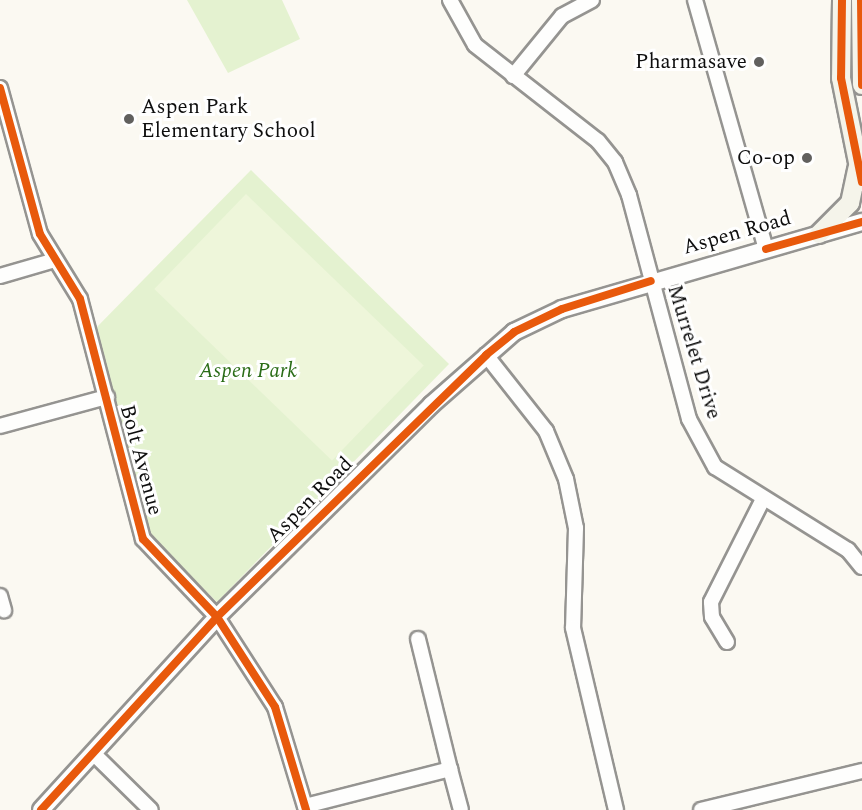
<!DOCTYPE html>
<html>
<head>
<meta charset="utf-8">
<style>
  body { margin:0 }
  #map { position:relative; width:862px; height:810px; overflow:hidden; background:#fbf9f2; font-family:Spectral,serif }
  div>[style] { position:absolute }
  .green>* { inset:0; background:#e4f2d0 }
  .pitch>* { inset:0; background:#eef6da; transform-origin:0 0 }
  .roads { filter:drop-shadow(2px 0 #959491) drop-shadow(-2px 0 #959491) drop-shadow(0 2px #959491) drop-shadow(0 -2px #959491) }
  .minor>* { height:14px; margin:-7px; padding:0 7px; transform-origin:7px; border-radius:7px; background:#fefefd }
  .tertiary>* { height:16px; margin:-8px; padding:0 8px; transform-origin:8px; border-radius:8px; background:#fefefd }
  .secondary>* { height:18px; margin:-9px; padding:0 9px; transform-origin:9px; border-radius:9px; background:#f5f4ea }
  .cycleway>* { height:8px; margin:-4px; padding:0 4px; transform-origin:4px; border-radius:4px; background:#e8590c }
  .dots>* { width:16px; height:16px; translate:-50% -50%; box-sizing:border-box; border:3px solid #fff; border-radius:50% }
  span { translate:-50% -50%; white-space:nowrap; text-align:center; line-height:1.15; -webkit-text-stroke:6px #fff; paint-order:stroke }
  .poi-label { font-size:21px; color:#0e0e0e }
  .right { translate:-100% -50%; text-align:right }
  .left { translate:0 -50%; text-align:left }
  .street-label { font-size:21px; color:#0e0e0e }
  .park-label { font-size:21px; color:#2a6c17; font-style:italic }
</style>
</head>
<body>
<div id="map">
  <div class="green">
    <div style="clip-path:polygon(187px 0,282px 0,300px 39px,228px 73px)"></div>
    <div style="clip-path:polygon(251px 170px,449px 364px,217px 602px,146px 532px,93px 331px)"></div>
  </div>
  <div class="pitch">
    <div style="left:246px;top:194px;width:247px;height:132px;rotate:44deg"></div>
  </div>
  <div class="roads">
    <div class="minor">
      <div style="left:450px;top:0;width:51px;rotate:60.9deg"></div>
      <div style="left:475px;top:45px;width:156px;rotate:38deg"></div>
      <div style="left:598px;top:141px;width:27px;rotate:51deg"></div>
      <div style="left:615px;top:162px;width:36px;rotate:67deg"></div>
      <div style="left:629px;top:195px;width:232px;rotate:75deg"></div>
      <div style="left:689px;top:419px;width:55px;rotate:61.6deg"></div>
      <div style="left:715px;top:467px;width:157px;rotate:32deg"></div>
      <div style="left:848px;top:550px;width:22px;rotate:51deg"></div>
      <div style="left:695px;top:0;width:259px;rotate:74.1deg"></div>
      <div style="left:513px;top:76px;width:77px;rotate:-50.8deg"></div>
      <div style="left:562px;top:16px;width:34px;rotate:-28deg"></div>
      <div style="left:0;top:88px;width:151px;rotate:74.7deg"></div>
      <div style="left:40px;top:234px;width:76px;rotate:58.4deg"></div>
      <div style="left:80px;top:299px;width:248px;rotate:75.3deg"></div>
      <div style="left:143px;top:539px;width:108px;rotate:46.5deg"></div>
      <div style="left:217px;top:617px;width:107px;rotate:57.2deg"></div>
      <div style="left:275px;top:707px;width:108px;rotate:73.2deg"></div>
      <div style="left:0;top:276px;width:57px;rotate:-16.2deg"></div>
      <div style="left:486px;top:355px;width:97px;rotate:51.7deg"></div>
      <div style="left:546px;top:431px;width:52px;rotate:67.4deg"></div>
      <div style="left:566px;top:479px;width:50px;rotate:78.5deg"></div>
      <div style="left:576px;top:528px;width:100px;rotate:91.7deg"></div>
      <div style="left:573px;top:628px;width:187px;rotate:76.7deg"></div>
      <div style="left:0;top:426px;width:111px;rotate:-15.2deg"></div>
      <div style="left:0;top:596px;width:15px;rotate:74deg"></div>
      <div style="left:418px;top:639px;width:134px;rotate:76.2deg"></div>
      <div style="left:727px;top:642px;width:29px;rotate:-121deg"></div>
      <div style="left:712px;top:617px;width:15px;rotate:-94deg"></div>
      <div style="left:711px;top:602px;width:115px;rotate:-63.2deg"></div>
      <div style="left:95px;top:755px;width:78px;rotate:44.5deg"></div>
      <div style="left:305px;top:806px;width:150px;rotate:-14.3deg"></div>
      <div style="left:450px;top:769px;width:42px;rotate:75deg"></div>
      <div style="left:701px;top:810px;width:166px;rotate:-13.6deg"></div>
    </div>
    <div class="tertiary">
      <div style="left:41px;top:810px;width:261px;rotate:-47.6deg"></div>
      <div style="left:217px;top:617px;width:301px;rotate:-44.7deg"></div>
      <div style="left:431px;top:405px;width:111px;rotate:-41.3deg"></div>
      <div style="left:514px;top:332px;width:53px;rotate:-25.6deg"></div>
      <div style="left:562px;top:309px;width:312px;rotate:-16.2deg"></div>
    </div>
    <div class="secondary">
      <div style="left:842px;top:0;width:78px;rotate:90.7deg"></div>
      <div style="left:841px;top:78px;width:106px;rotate:78.6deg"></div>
      <div style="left:861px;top:0;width:85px;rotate:89.3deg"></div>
      <div style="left:819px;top:234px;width:44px;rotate:-45deg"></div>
      <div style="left:850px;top:203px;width:35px;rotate:-78deg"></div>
    </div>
  </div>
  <div class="cycleway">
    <div style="left:842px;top:0;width:78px;rotate:90.7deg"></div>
    <div style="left:841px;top:78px;width:106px;rotate:78.6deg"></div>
    <div style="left:861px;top:0;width:85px;rotate:89.3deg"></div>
    <div style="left:0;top:88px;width:151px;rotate:74.7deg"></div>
    <div style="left:40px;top:234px;width:76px;rotate:58.4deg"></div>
    <div style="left:80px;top:299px;width:248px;rotate:75.3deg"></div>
    <div style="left:143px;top:539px;width:108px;rotate:46.5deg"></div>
    <div style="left:217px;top:617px;width:107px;rotate:57.2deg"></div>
    <div style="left:275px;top:707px;width:108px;rotate:73.2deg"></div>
    <div style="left:766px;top:249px;width:100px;rotate:-15.7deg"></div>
    <div style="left:41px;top:810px;width:261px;rotate:-47.6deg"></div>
    <div style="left:217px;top:617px;width:376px;rotate:-44.2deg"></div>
    <div style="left:486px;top:355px;width:36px;rotate:-39deg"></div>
    <div style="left:514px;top:332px;width:53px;rotate:-25.6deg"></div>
    <div style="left:562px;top:309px;width:93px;rotate:-17.5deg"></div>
  </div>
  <div class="dots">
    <div style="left:759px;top:62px;background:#61605e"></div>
    <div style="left:129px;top:119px;background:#61605e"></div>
    <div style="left:807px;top:158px;background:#61605e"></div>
  </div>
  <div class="poi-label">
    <span class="right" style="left:747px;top:62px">Pharmasave</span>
    <span class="left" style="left:141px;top:119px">Aspen Park<br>Elementary School</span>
    <span class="right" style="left:795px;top:158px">Co-op</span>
  </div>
  <div class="street-label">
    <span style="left:737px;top:233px;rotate:-16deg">Aspen Road</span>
    <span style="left:694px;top:352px;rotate:73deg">Murrelet Drive</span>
    <span style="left:141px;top:460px;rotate:75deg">Bolt Avenue</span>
    <span style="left:310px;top:500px;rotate:-45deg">Aspen Road</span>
  </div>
  <div class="park-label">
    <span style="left:248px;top:371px">Aspen Park</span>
  </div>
</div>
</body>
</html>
